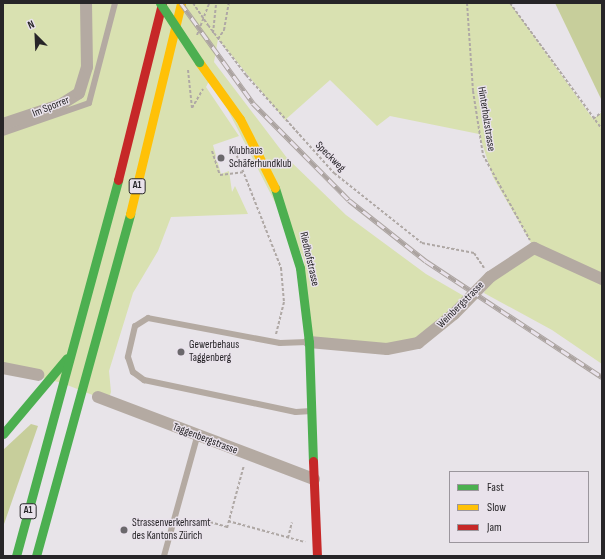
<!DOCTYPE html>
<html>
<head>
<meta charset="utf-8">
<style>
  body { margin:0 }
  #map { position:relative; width:605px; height:559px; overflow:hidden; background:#e8e4e9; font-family:"Sofia Sans Condensed",sans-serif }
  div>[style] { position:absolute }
  .green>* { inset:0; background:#d9e1b1 }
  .forest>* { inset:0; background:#c7ce9b }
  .path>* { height:2px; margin-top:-1px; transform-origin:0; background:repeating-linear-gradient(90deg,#afa8a5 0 3px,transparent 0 5px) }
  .lane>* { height:6px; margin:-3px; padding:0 3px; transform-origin:3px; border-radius:3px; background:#b4aaa2 }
  .street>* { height:12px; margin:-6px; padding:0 6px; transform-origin:6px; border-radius:6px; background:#b4aaa2 }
  .fast>* { height:9px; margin:-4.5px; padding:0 4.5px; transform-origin:4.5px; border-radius:4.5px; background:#4caf50 }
  .slow>* { height:9px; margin:-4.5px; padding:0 4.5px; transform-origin:4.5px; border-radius:4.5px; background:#ffc107 }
  .jam>* { height:9px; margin:-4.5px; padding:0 4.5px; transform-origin:4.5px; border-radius:4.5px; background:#c62828 }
  .rail>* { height:4.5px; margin-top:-2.25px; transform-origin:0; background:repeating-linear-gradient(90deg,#e9e2eb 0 9px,#aba3a0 0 18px); box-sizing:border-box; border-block:1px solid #aba3a0 }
  .path-bridge>* { height:2px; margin-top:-1px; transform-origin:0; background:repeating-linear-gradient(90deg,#afa8a5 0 3px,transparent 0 5px) }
  .fast-bridge>* { height:9px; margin:-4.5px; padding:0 4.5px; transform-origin:4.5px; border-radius:4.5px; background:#4caf50 }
  .dots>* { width:11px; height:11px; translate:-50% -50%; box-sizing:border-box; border:2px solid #e9e2eb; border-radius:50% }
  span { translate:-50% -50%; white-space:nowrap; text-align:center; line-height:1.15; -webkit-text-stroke:3px #e9e2eb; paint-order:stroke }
  .shield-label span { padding:1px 3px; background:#e9e2eb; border:1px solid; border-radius:3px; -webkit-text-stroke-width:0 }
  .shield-label { font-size:10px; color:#272528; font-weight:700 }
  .street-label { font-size:11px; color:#272528 }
  .poi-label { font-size:11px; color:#272528 }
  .left { translate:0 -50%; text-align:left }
  .frame { position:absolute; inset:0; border:4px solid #272528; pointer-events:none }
  .legend { position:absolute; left:449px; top:471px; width:140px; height:72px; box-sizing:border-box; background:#e9e2eb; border:1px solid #9b969d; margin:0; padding:5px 7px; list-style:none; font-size:12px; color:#272528 }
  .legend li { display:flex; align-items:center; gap:8px; height:20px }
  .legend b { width:20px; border:1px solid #9b969d }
  .north { position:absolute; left:16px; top:16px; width:40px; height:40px; -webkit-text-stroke:3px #e9e2eb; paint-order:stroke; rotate:336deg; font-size:11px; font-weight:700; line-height:16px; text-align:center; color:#272528 }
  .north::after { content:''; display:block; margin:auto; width:14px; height:18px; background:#272528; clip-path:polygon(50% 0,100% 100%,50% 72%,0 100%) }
</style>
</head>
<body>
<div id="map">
  <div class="green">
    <div style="clip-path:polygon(3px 3px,510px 3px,593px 119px,602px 112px,602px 364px,552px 330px,484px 293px,487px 286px,534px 248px,493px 177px,479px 134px,390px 116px,377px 126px,330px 80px,285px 120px,218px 39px,214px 62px,287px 158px,346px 215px,426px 274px,469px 299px,401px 348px,309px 342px,304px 259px,211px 77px,206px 87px,239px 136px,213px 145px,221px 174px,229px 171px,232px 192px,235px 186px,248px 214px,171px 217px,158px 251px,133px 293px,109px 371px,111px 392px,108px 401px,62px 383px,3px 368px)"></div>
  </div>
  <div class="forest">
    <div style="clip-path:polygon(555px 3px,602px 3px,602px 101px)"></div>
    <div style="clip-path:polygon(31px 424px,38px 426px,3px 527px,3px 450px)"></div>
  </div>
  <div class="path">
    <div style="left:467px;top:3px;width:88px;rotate:86.1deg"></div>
    <div style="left:473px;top:91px;width:65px;rotate:81.1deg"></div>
    <div style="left:483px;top:155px;width:97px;rotate:61.1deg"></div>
    <div style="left:510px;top:3px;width:156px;rotate:53.9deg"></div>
    <div style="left:208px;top:25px;width:63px;rotate:52.8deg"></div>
    <div style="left:246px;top:75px;width:132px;rotate:48.1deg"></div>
    <div style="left:334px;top:173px;width:112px;rotate:38.5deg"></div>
    <div style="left:422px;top:243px;width:53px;rotate:10.9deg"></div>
    <div style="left:474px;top:253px;width:18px;rotate:56deg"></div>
    <div style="left:213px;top:33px;width:30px;rotate:-84deg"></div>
    <div style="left:197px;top:35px;width:34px;rotate:-69deg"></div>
    <div style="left:218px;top:39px;width:11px;rotate:-56deg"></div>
    <div style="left:224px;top:30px;width:27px;rotate:-80deg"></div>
    <div style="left:188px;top:70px;width:38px;rotate:84deg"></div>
    <div style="left:192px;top:108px;width:22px;rotate:-60deg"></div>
    <div style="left:593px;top:119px;width:11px;rotate:-38deg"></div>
    <div style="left:212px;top:151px;width:25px;rotate:72deg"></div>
    <div style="left:220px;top:175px;width:23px;rotate:-7deg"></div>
    <div style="left:235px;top:151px;width:126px;rotate:68.5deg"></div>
    <div style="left:281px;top:268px;width:34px;rotate:85deg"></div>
    <div style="left:284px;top:302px;width:34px;rotate:104deg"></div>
    <div style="left:228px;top:521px;width:80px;rotate:15.3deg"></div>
    <div style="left:210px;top:522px;width:18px;rotate:16deg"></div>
    <div style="left:227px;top:528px;width:65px;rotate:-74.9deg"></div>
    <div style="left:288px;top:538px;width:16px;rotate:-76deg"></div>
  </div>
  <div class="lane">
    <div style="left:3px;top:133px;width:91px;rotate:-19.2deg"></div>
    <div style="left:89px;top:103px;width:103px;rotate:-75.4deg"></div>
    <div style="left:307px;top:342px;width:27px;rotate:178deg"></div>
    <div style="left:280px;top:343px;width:134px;rotate:-169.3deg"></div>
    <div style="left:148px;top:318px;width:15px;rotate:148deg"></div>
    <div style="left:135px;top:326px;width:32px;rotate:103deg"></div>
    <div style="left:128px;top:357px;width:16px;rotate:72deg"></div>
    <div style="left:133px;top:372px;width:14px;rotate:36deg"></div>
    <div style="left:144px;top:380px;width:155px;rotate:11.9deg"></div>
    <div style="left:296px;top:412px;width:15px;rotate:-4deg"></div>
    <div style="left:164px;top:556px;width:123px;rotate:-74.5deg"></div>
  </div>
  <div class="street">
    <div style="left:3px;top:124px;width:60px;rotate:-18.4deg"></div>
    <div style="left:60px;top:105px;width:22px;rotate:-32deg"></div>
    <div style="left:79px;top:93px;width:27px;rotate:-73deg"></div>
    <div style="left:87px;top:67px;width:64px;rotate:-90.9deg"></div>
    <div style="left:309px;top:342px;width:78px;rotate:5.1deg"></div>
    <div style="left:387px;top:349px;width:32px;rotate:-11deg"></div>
    <div style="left:418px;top:343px;width:46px;rotate:-38.9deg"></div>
    <div style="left:454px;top:314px;width:52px;rotate:-45.8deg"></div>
    <div style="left:490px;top:277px;width:53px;rotate:-33.4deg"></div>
    <div style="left:534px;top:248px;width:75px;rotate:24.5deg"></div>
    <div style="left:3px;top:368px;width:36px;rotate:11deg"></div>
    <div style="left:98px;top:397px;width:231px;rotate:20.8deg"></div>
  </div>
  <div class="fast">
    <div style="left:275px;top:188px;width:84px;rotate:72.6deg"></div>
    <div style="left:300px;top:268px;width:75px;rotate:83.1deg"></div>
    <div style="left:309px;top:342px;width:119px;rotate:88.1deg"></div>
    <div style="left:3px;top:434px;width:99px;rotate:-49.9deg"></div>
    <div style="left:16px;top:556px;width:390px;rotate:-74.8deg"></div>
    <div style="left:36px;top:556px;width:355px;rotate:-74.6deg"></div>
  </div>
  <div class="slow">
    <div style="left:199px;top:62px;width:70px;rotate:54.3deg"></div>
    <div style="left:240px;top:119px;width:77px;rotate:63.1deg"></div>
    <div style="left:130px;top:214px;width:217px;rotate:-76.4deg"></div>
  </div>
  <div class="jam">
    <div style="left:118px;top:180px;width:182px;rotate:-76deg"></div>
    <div style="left:313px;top:461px;width:95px;rotate:87.6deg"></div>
  </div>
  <div class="rail">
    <div style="left:181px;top:3px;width:123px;rotate:54.2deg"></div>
    <div style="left:253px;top:103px;width:136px;rotate:45.3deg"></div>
    <div style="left:349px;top:200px;width:98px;rotate:38.4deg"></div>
    <div style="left:426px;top:261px;width:211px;rotate:33.4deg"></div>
  </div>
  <div class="path-bridge">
    <div style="left:193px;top:3px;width:27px;rotate:56deg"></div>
  </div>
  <div class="fast-bridge">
    <div style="left:160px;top:3px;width:71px;rotate:56.5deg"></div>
  </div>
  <div class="dots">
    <div style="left:221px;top:158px;background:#6b686c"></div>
    <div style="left:181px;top:352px;background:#6b686c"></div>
    <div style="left:124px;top:530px;background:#6b686c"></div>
  </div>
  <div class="shield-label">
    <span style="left:137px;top:186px">A1</span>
    <span style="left:28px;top:511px">A1</span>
  </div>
  <div class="street-label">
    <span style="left:51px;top:107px;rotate:-22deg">Im Sporrer</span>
    <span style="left:486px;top:119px;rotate:81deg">Hinterholzstrasse</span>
    <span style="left:330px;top:157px;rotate:45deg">Speckweg</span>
    <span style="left:309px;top:259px;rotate:77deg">Riedhofstrasse</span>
    <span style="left:461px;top:305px;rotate:-45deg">Weinbergstrasse</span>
    <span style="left:205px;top:439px;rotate:21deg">Taggenbergstrasse</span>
  </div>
  <div class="poi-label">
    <span class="left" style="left:229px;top:158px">Klubhaus<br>Schäferhundklub</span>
    <span class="left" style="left:189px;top:352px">Gewerbehaus<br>Taggenberg</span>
    <span class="left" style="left:132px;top:530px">Strassenverkehrsamt<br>des Kantons Zürich</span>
  </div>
  <div class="frame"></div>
  <ul class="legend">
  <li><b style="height:5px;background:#4caf50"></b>Fast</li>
  <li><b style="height:5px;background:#ffc107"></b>Slow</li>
  <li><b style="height:5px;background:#c62828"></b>Jam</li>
  </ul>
  <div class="north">N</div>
</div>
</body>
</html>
